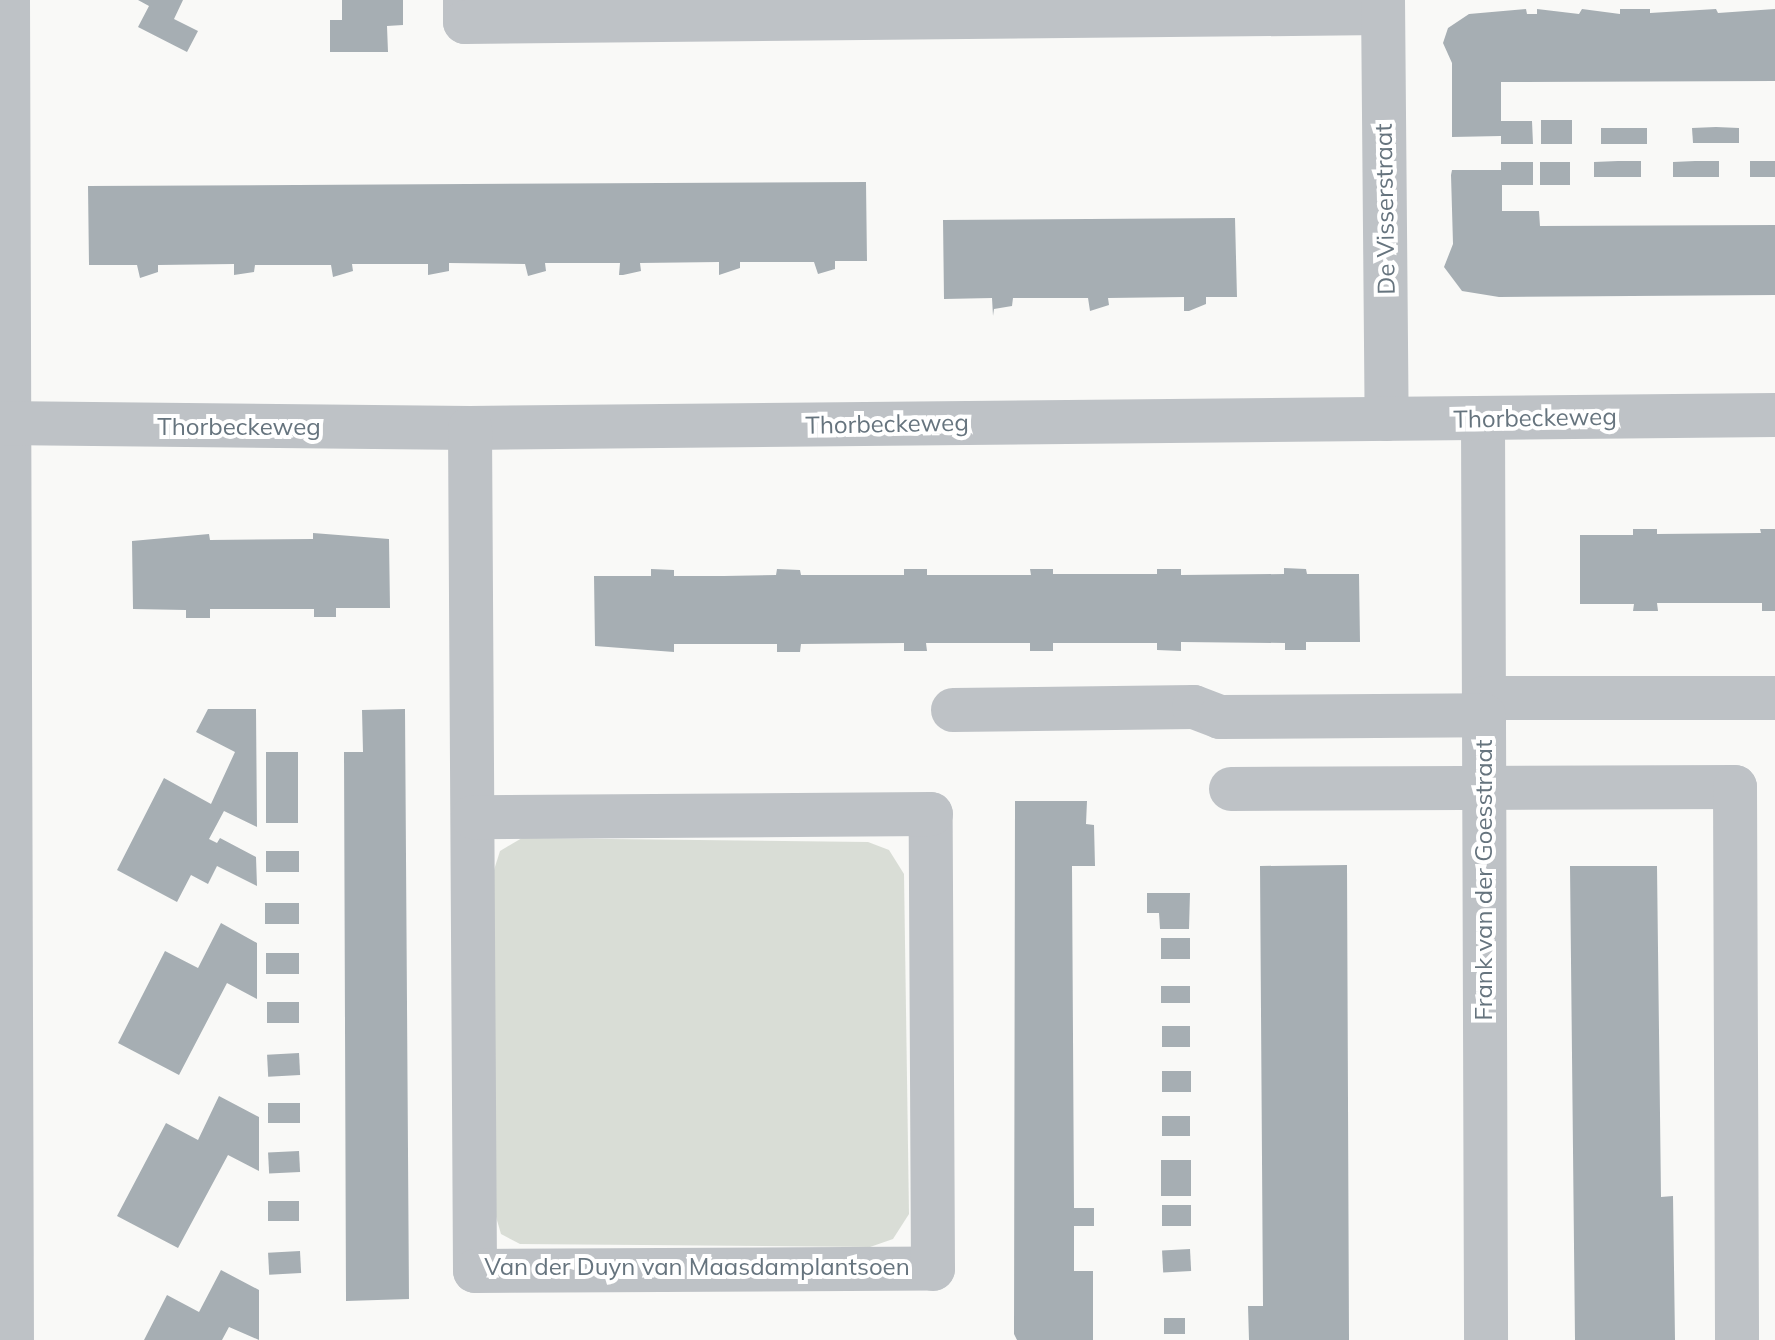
<!DOCTYPE html>
<html>
<head>
<meta charset="utf-8">
<style>
  body { margin:0 }
  #map { position:relative; width:1775px; height:1340px; overflow:hidden; background:#f9f9f7; font-family:Mulish,sans-serif }
  div>[style] { position:absolute }
  .green>* { inset:0; background:#d9ddd6 }
  .building>* { inset:0; background:#a6aeb3; transform-origin:0 0 }
  .minor>* { height:44px; margin:-22px; padding:0 22px; transform-origin:22px; border-radius:22px; background:#bec2c6 }
  span { translate:-50% -50%; white-space:nowrap; text-align:center; line-height:1.15; -webkit-text-stroke:8px #fff; paint-order:stroke }
  .street-label { font-size:24px; color:#66747e }
</style>
</head>
<body>
<div id="map">
  <div class="green">
    <div style="clip-path:polygon(522px 838px,868px 842px,889px 850px,904px 874px,909px 1214px,893px 1239px,870px 1247px,520px 1244px,501px 1234px,494px 1210px,494px 870px,500px 851px)"></div>
  </div>
  <div class="building">
    <div style="clip-path:polygon(138px 0,183px 0,174px 19px,198px 31px,187px 52px,138px 27px,149px 6px)"></div>
    <div style="clip-path:polygon(342px 0,403px 0,403px 25px,387px 26px,388px 52px,330px 52px,330px 20px,342px 20px)"></div>
    <div style="clip-path:polygon(1526px 9px,1527px 14px,1537px 14px,1537px 9px,1579px 14px,1582px 9px,1620px 14px,1620px 9px,1650px 9px,1650px 13px,1716px 9px,1718px 13px,1775px 9px,1775px 81px,1501px 82px,1501px 121px,1532px 121px,1533px 144px,1501px 144px,1501px 136px,1452px 137px,1452px 63px,1443px 43px,1448px 28px,1469px 14px)"></div>
    <div style="left:1572px;top:120px;width:24px;height:31px;rotate:90deg"></div>
    <div style="clip-path:polygon(1716px 127px,1739px 128px,1739px 143px,1693px 143px,1692px 128px)"></div>
    <div style="left:1601px;top:128px;width:46px;height:16px"></div>
    <div style="clip-path:polygon(1618px 161px,1641px 161px,1641px 177px,1594px 177px,1594px 162px)"></div>
    <div style="clip-path:polygon(1695px 161px,1719px 161px,1719px 177px,1673px 177px,1673px 162px)"></div>
    <div style="left:1750px;top:161px;width:25px;height:16px"></div>
    <div style="clip-path:polygon(1501px 162px,1533px 162px,1533px 185px,1502px 185px,1502px 211px,1539px 211px,1540px 226px,1775px 225px,1775px 295px,1499px 297px,1462px 291px,1444px 267px,1453px 244px,1451px 175px,1452px 170px,1501px 170px)"></div>
    <div style="left:1540px;top:162px;width:30px;height:23px"></div>
    <div style="clip-path:polygon(866px 182px,867px 261px,835px 261px,835px 269px,818px 274px,814px 262px,740px 262px,740px 268px,719px 275px,719px 262px,640px 263px,641px 271px,623px 275px,619px 275px,620px 263px,545px 263px,546px 271px,528px 276px,525px 264px,449px 263px,449px 271px,428px 275px,428px 264px,352px 264px,353px 271px,333px 277px,331px 265px,255px 265px,254px 272px,234px 275px,234px 264px,158px 265px,158px 272px,140px 278px,137px 265px,89px 265px,88px 186px)"></div>
    <div style="clip-path:polygon(1235px 218px,1237px 297px,1206px 297px,1206px 304px,1189px 311px,1184px 311px,1184px 297px,1108px 298px,1109px 305px,1090px 311px,1088px 298px,1013px 298px,1012px 306px,994px 309px,993px 316px,992px 298px,944px 299px,943px 220px)"></div>
    <div style="clip-path:polygon(1633px 529px,1657px 529px,1657px 534px,1761px 533px,1760px 529px,1775px 529px,1775px 611px,1762px 611px,1762px 603px,1657px 603px,1658px 611px,1633px 611px,1634px 604px,1580px 604px,1580px 535px,1633px 535px)"></div>
    <div style="clip-path:polygon(313px 533px,389px 539px,390px 608px,336px 608px,336px 617px,314px 617px,314px 609px,210px 609px,210px 618px,186px 618px,186px 610px,133px 609px,132px 541px,209px 534px,210px 540px,313px 539px)"></div>
    <div style="clip-path:polygon(1284px 568px,1306px 569px,1307px 574px,1359px 574px,1360px 642px,1306px 642px,1306px 650px,1285px 650px,1285px 643px,1181px 642px,1181px 651px,1157px 650px,1157px 643px,1053px 643px,1053px 651px,1030px 651px,1030px 643px,926px 643px,927px 651px,904px 651px,904px 643px,801px 644px,800px 652px,777px 652px,777px 644px,674px 644px,674px 652px,595px 646px,594px 576px,651px 576px,651px 569px,674px 570px,674px 576px,724px 576px,776px 575px,777px 569px,800px 570px,801px 575px,904px 575px,904px 569px,927px 569px,927px 575px,1031px 575px,1030px 569px,1053px 569px,1053px 574px,1157px 574px,1157px 569px,1181px 569px,1181px 575px,1284px 574px)"></div>
    <div style="clip-path:polygon(208px 709px,256px 709px,257px 827px,224px 811px,209px 839px,217px 843px,220px 838px,256px 857px,257px 886px,217px 866px,208px 884px,191px 875px,177px 902px,117px 870px,164px 778px,211px 804px,235px 752px,196px 732px)"></div>
    <div style="clip-path:polygon(405px 709px,409px 1299px,346px 1301px,344px 752px,363px 752px,362px 710px)"></div>
    <div style="left:266px;top:752px;width:32px;height:71px"></div>
    <div style="clip-path:polygon(1015px 801px,1087px 801px,1086px 824px,1094px 825px,1095px 866px,1072px 866px,1074px 1208px,1094px 1208px,1094px 1226px,1074px 1226px,1074px 1271px,1093px 1271px,1093px 1340px,1017px 1340px,1014px 1334px)"></div>
    <div style="left:299px;top:851px;width:21px;height:33px;rotate:90deg"></div>
    <div style="clip-path:polygon(1347px 865px,1349px 1340px,1249px 1340px,1248px 1306px,1263px 1306px,1260px 866px)"></div>
    <div style="clip-path:polygon(1570px 866px,1657px 866px,1661px 1197px,1673px 1196px,1675px 1340px,1575px 1340px)"></div>
    <div style="clip-path:polygon(1147px 893px,1190px 893px,1189px 929px,1160px 929px,1159px 913px,1147px 913px)"></div>
    <div style="left:265px;top:903px;width:34px;height:21px"></div>
    <div style="clip-path:polygon(221px 923px,257px 943px,257px 999px,227px 983px,179px 1075px,118px 1043px,165px 951px,198px 968px)"></div>
    <div style="left:1190px;top:938px;width:21px;height:29px;rotate:90deg"></div>
    <div style="left:266px;top:953px;width:33px;height:21px"></div>
    <div style="left:1161px;top:986px;width:29px;height:17px"></div>
    <div style="left:267px;top:1002px;width:32px;height:21px"></div>
    <div style="left:1190px;top:1026px;width:21px;height:28px;rotate:90deg"></div>
    <div style="left:299px;top:1053px;width:22px;height:32px;rotate:87deg"></div>
    <div style="left:1162px;top:1071px;width:29px;height:21px"></div>
    <div style="clip-path:polygon(219px 1096px,259px 1117px,259px 1171px,228px 1155px,178px 1248px,117px 1216px,166px 1123px,198px 1140px)"></div>
    <div style="left:268px;top:1103px;width:32px;height:20px"></div>
    <div style="left:1162px;top:1116px;width:28px;height:20px"></div>
    <div style="left:299px;top:1151px;width:21px;height:31px;rotate:87deg"></div>
    <div style="left:1161px;top:1160px;width:30px;height:36px"></div>
    <div style="left:268px;top:1201px;width:31px;height:20px"></div>
    <div style="left:1162px;top:1205px;width:29px;height:21px"></div>
    <div style="left:1190px;top:1249px;width:22px;height:28px;rotate:87deg"></div>
    <div style="left:300px;top:1251px;width:22px;height:32px;rotate:87deg"></div>
    <div style="clip-path:polygon(221px 1270px,259px 1290px,259px 1340px,229px 1327px,222px 1340px,144px 1340px,167px 1295px,199px 1312px)"></div>
    <div style="left:1185px;top:1318px;width:16px;height:21px;rotate:90deg"></div>
  </div>
  <div class="minor">
    <div style="left:8px;top:0;width:1340px;rotate:89.83deg"></div>
    <div style="left:465px;top:0;width:22px;rotate:90deg"></div>
    <div style="left:465px;top:22px;width:918px;rotate:-0.56deg"></div>
    <div style="left:1383px;top:0;width:419px;rotate:89.5deg"></div>
    <div style="left:1483px;top:419px;width:921px;rotate:89.81deg"></div>
    <div style="left:0;top:423px;width:470px;rotate:0.6deg"></div>
    <div style="left:470px;top:428px;width:1305px;rotate:-0.57deg"></div>
    <div style="left:470px;top:428px;width:843px;rotate:89.66deg"></div>
    <div style="left:475px;top:1271px;width:458px;rotate:-0.3deg"></div>
    <div style="left:933px;top:1269px;width:455px;rotate:-90.3deg"></div>
    <div style="left:931px;top:814px;width:458px;rotate:179.6deg"></div>
    <div style="left:1484px;top:698px;width:291px"></div>
    <div style="left:953px;top:710px;width:241px;rotate:-0.7deg"></div>
    <div style="left:1194px;top:707px;width:28px;rotate:21deg"></div>
    <div style="left:1220px;top:717px;width:264px;rotate:-0.4deg"></div>
    <div style="left:1231px;top:789px;width:504px;rotate:-0.23deg"></div>
    <div style="left:1735px;top:787px;width:553px;rotate:89.79deg"></div>
  </div>
  <div class="street-label">
    <span style="left:1385px;top:209px;rotate:-91deg">De Visserstraat</span>
    <span style="left:1535px;top:418px;rotate:-1deg">Thorbeckeweg</span>
    <span style="left:887px;top:424px;rotate:-1deg">Thorbeckeweg</span>
    <span style="left:239px;top:427px">Thorbeckeweg</span>
    <span style="left:1484px;top:880px;rotate:-90deg">Frank van der Goesstraat</span>
    <span style="left:697px;top:1267px">Van der Duyn van Maasdamplantsoen</span>
  </div>
</div>
</body>
</html>
